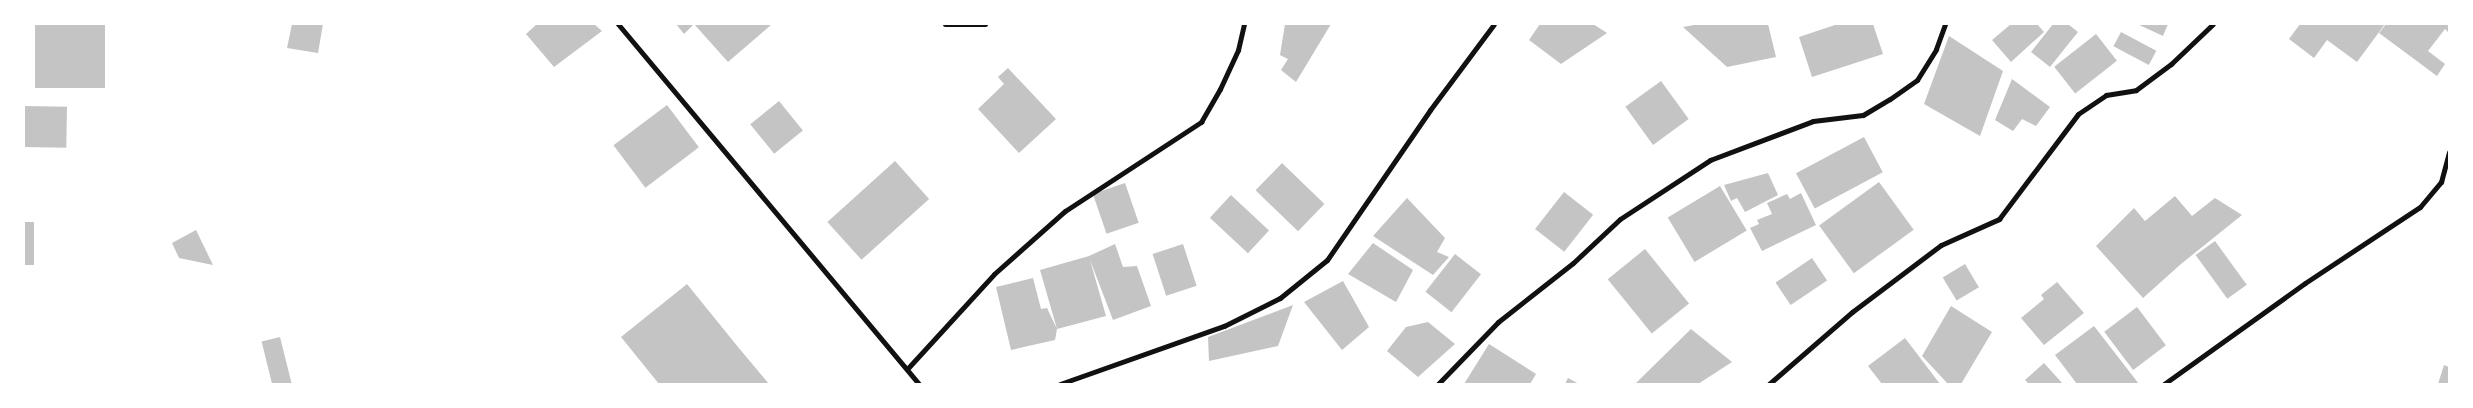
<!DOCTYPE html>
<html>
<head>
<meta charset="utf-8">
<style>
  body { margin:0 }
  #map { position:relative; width:2473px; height:408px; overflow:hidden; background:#fff; font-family:"IBM Plex Serif",serif }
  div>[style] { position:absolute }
  .building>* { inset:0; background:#c4c4c4; transform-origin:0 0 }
  .minor>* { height:5px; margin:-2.5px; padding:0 2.5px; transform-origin:2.5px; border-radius:2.5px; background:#111 }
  span { translate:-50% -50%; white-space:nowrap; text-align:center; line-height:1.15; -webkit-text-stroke:4px #fff; paint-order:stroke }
  .frame { position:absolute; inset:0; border:25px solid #fff; pointer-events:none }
</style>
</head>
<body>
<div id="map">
  <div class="building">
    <div style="left:35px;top:24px;width:70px;height:64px"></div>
    <div style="clip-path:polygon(292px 24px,323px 24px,318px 53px,287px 48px)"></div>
    <div style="clip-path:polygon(537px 24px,594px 24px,602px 31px,554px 67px,526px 34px)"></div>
    <div style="clip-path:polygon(676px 24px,772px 24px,728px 62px,694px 24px,684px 34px)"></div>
    <div style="clip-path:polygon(1285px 24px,1331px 24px,1296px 82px,1281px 70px,1288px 59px,1280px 55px)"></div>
    <div style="clip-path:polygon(1540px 24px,1593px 24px,1607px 33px,1561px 64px,1529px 40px)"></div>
    <div style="clip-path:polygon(1699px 24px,1768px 24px,1776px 57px,1727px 67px,1683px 27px)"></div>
    <div style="clip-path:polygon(1838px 24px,1873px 24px,1883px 54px,1812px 77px,1799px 37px)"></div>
    <div style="clip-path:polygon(2011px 24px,2037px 24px,2044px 32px,2011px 62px,1992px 40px)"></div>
    <div style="clip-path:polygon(2053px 24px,2068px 24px,2078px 32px,2050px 67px,2031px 52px)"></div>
    <div style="clip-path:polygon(2137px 24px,2168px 24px,2163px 36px)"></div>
    <div style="clip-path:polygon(2300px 24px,2385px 24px,2357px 62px,2327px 40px,2314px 58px,2289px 39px)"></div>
    <div style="clip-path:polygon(2386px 24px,2449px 24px,2449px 33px,2445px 29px,2428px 51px,2445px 64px,2437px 76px,2379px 33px)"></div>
    <div style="left:2121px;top:32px;width:40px;height:16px;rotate:28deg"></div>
    <div style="left:2096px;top:34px;width:34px;height:53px;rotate:52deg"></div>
    <div style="clip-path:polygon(1949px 36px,2003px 71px,1980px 136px,1924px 104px)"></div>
    <div style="clip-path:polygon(1008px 68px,1056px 119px,1019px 153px,978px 109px,1004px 84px,998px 77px)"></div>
    <div style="clip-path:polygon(2012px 79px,2050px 107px,2036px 126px,2022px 119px,2013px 131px,1995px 120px)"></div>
    <div style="left:1661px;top:81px;width:47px;height:44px;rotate:54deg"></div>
    <div style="left:779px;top:101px;width:38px;height:37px;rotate:51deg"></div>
    <div style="left:667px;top:105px;width:53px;height:67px;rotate:53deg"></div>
    <div style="left:24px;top:106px;width:43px;height:41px;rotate:1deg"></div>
    <div style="left:1864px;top:137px;width:40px;height:77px;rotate:62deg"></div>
    <div style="left:895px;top:161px;width:51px;height:91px;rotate:48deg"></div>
    <div style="left:1282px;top:163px;width:59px;height:38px;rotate:44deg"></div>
    <div style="clip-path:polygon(1768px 173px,1778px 195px,1745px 212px,1737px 198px,1731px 201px,1724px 185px)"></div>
    <div style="left:1879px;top:182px;width:59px;height:74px;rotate:54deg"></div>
    <div style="left:1125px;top:183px;width:42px;height:34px;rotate:71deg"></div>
    <div style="left:1720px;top:186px;width:52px;height:61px;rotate:59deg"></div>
    <div style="left:1564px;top:192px;width:37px;height:47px;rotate:38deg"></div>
    <div style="clip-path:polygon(1801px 193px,1816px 225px,1762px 251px,1750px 228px,1759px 224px,1757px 220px,1772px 214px,1767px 203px,1787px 194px,1790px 199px)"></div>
    <div style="left:1231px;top:195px;width:52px;height:31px;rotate:43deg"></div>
    <div style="clip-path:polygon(2175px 196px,2192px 216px,2215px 198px,2242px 215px,2181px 264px,2143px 298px,2096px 246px,2134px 208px,2145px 221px)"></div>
    <div style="clip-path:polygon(1407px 198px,1445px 238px,1437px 252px,1449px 257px,1433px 275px,1373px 236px)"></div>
    <div style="left:24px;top:222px;width:10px;height:43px"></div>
    <div style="clip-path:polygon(196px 230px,213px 265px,179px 258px,172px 243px)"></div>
    <div style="left:2215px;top:241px;width:54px;height:24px;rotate:54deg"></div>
    <div style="clip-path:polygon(1373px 243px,1413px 270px,1396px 302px,1348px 274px)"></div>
    <div style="clip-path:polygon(1115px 244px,1123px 267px,1137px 266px,1151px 306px,1113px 320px,1090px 260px,1106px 316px,1057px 329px,1055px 340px,1011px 350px,996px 287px,1033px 278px,1041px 309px,1047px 308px,1057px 329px,1040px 270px,1089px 256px)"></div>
    <div style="left:1183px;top:244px;width:44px;height:32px;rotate:72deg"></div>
    <div style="left:1645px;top:249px;width:70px;height:48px;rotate:51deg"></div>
    <div style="left:1455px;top:254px;width:33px;height:48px;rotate:38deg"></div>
    <div style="left:1812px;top:258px;width:27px;height:44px;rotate:56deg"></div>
    <div style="left:1965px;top:264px;width:27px;height:26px;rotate:59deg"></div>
    <div style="clip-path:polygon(1343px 281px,1369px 327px,1342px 350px,1304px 302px)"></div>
    <div style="clip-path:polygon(2057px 282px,2084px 313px,2044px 345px,2021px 318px,2044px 299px,2041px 295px)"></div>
    <div style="clip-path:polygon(687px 284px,738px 347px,769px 384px,659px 384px,621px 337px)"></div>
    <div style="clip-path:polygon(1293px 305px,1278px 346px,1209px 361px,1208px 337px)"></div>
    <div style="clip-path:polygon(1951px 306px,1992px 332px,1961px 384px,1948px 384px,1922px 356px)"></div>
    <div style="left:2137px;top:307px;width:48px;height:41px;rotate:53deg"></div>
    <div style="clip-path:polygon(1428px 322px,1455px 344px,1418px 377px,1387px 351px,1406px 327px)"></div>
    <div style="clip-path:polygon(2094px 326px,2139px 384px,2077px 384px,2055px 355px)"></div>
    <div style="clip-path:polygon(1691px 329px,1732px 362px,1698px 384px,1635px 384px)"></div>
    <div style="left:280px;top:337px;width:49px;height:19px;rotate:76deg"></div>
    <div style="clip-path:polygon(1905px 338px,1940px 384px,1882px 384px,1868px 366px)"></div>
    <div style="clip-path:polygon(1489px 344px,1536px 374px,1530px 384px,1464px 384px)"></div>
    <div style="clip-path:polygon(2044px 363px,2063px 384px,2029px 384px,2025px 380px)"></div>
    <div style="clip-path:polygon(2444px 365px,2449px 367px,2449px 384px,2438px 384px)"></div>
    <div style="clip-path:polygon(1568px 378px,1579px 384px,1565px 384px)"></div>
  </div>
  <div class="minor">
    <div style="left:618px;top:24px;width:469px;rotate:50.1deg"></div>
    <div style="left:945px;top:24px;width:40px"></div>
    <div style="left:908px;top:368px;width:127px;rotate:-47.5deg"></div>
    <div style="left:994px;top:274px;width:95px;rotate:-41.6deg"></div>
    <div style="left:1065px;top:211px;width:163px;rotate:-33.2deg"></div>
    <div style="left:1201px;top:122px;width:38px;rotate:-60deg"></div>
    <div style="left:1220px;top:89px;width:43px;rotate:-65.2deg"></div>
    <div style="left:1238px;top:50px;width:27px;rotate:-77deg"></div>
    <div style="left:1060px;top:384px;width:174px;rotate:-19.5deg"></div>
    <div style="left:1224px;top:326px;width:63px;rotate:-26.6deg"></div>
    <div style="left:1280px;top:298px;width:60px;rotate:-39deg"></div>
    <div style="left:1327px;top:260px;width:182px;rotate:-55.5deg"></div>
    <div style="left:1430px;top:110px;width:107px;rotate:-53.3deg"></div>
    <div style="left:1438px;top:384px;width:86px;rotate:-45.9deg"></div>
    <div style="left:1498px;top:322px;width:95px;rotate:-38.2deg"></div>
    <div style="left:1573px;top:263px;width:64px;rotate:-43.1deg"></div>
    <div style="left:1620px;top:219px;width:108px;rotate:-33.2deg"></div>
    <div style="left:1710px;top:160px;width:110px;rotate:-20.7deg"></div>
    <div style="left:1813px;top:121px;width:50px;rotate:-6.8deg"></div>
    <div style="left:1863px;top:115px;width:31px;rotate:-31deg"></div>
    <div style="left:1890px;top:99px;width:33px;rotate:-35deg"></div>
    <div style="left:1917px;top:80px;width:36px;rotate:-58deg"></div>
    <div style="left:1936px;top:49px;width:27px;rotate:-70deg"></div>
    <div style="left:1769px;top:384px;width:110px;rotate:-40.9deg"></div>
    <div style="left:1852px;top:312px;width:111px;rotate:-37deg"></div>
    <div style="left:1941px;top:245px;width:64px;rotate:-24.1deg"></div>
    <div style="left:1999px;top:219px;width:131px;rotate:-53deg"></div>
    <div style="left:2078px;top:114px;width:34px;rotate:-34deg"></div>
    <div style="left:2106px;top:95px;width:30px;rotate:-9deg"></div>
    <div style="left:2136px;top:90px;width:44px;rotate:-36.6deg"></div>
    <div style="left:2171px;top:64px;width:58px;rotate:-43.6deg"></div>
    <div style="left:2164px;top:384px;width:173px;rotate:-35.6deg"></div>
    <div style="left:2305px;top:283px;width:138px;rotate:-33.5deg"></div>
    <div style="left:2420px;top:207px;width:33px;rotate:-50deg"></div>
    <div style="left:2441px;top:182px;width:31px;rotate:-75deg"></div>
  </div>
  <div class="frame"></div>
</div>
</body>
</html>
